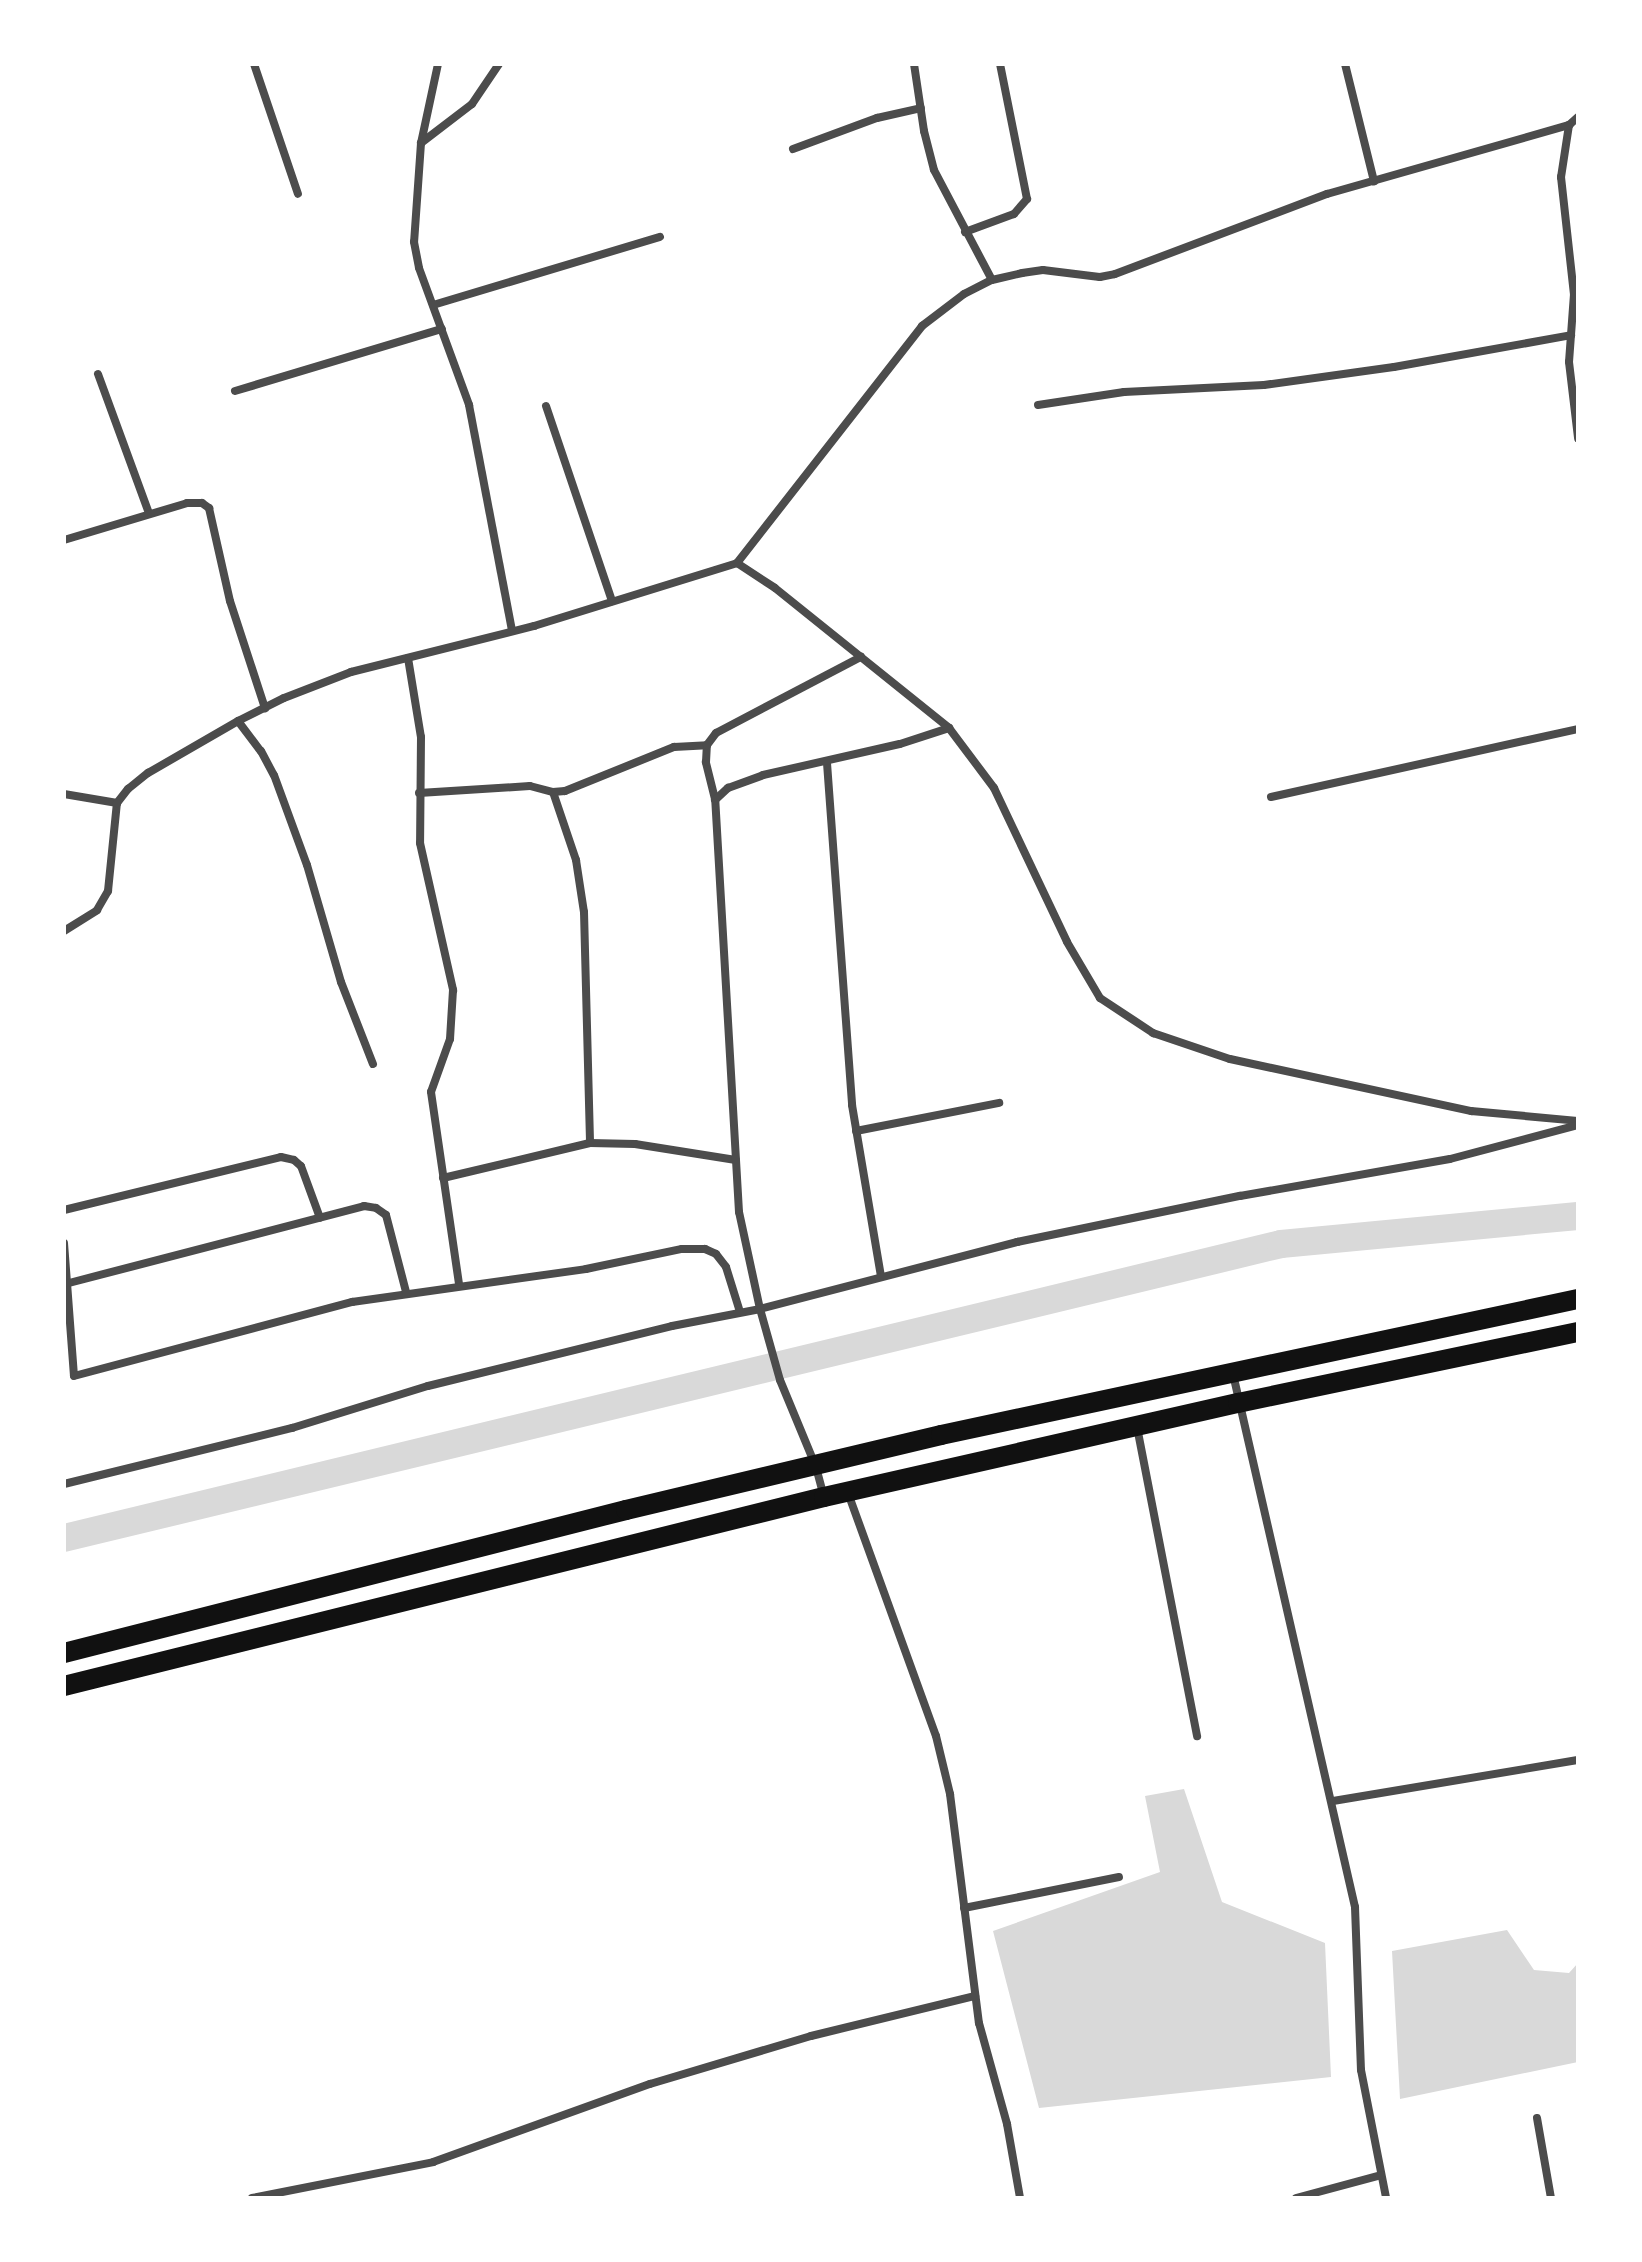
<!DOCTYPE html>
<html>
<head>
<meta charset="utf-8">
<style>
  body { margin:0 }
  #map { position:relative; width:1642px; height:2262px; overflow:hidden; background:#fff; font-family:"Playfair Display",serif }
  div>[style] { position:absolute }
  .water>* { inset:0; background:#d9d9d9 }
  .canal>* { height:28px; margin:-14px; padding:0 14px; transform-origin:14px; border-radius:14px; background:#d9d9d9 }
  .minor>* { height:8px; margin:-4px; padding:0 4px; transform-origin:4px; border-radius:4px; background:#4c4c4c }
  .primary>* { height:20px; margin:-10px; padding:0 10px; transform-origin:10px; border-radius:10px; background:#111 }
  span { translate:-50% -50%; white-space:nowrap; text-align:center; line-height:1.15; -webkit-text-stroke:6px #fff; paint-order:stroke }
  .frame { position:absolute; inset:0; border:66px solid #fff; pointer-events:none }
</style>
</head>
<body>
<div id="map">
  <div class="water">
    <div style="clip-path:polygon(1184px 1789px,1222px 1902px,1325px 1943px,1331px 2077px,1039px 2108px,993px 1931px,1160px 1872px,1145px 1796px)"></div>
    <div style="clip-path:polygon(1507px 1930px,1534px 1970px,1569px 1973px,1578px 1963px,1578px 2062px,1400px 2099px,1392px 1951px)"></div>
  </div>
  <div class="canal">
    <div style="left:64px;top:1538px;width:1252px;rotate:-13.58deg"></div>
    <div style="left:1281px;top:1244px;width:298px;rotate:-5.4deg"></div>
  </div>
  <div class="minor">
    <div style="left:254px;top:64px;width:137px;rotate:71.3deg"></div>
    <div style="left:438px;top:64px;width:81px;rotate:102.1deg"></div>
    <div style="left:421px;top:143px;width:99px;rotate:94deg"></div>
    <div style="left:414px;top:242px;width:26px;rotate:79deg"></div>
    <div style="left:419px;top:268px;width:146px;rotate:69.9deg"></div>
    <div style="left:469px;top:405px;width:230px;rotate:79.2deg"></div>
    <div style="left:914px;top:64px;width:68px;rotate:81.5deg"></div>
    <div style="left:924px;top:131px;width:40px;rotate:75.6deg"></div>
    <div style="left:934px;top:170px;width:124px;rotate:62.2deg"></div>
    <div style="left:1345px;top:64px;width:121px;rotate:76.1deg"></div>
    <div style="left:1578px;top:117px;width:12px;rotate:138deg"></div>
    <div style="left:1569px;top:125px;width:53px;rotate:98.7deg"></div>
    <div style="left:1561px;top:177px;width:118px;rotate:83.7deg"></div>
    <div style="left:1574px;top:294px;width:68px;rotate:94.2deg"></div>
    <div style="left:1569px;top:362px;width:77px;rotate:83.2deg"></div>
    <div style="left:421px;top:143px;width:64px;rotate:-37.4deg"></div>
    <div style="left:472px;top:104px;width:48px;rotate:-56deg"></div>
    <div style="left:793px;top:149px;width:90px;rotate:-20.3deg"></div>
    <div style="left:877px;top:118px;width:45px;rotate:-12.8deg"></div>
    <div style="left:965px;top:232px;width:52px;rotate:-20.2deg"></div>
    <div style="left:1014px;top:214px;width:20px;rotate:-49deg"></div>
    <div style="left:1027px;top:199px;width:138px;rotate:-101.3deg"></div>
    <div style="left:433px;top:305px;width:237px;rotate:-16.7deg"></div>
    <div style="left:98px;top:374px;width:148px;rotate:69.9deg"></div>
    <div style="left:235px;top:391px;width:216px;rotate:-16.7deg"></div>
    <div style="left:1038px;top:405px;width:87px;rotate:-8.6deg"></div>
    <div style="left:1124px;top:392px;width:140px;rotate:-2.9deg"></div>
    <div style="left:1264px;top:385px;width:131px;rotate:-7.9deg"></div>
    <div style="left:1394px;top:367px;width:180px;rotate:-10.2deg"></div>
    <div style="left:546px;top:406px;width:206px;rotate:71.3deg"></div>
    <div style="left:64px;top:540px;width:128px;rotate:-16.7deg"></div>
    <div style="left:187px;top:503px;width:15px"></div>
    <div style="left:202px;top:503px;width:9px;rotate:36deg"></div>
    <div style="left:209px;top:508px;width:95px;rotate:77.3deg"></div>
    <div style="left:230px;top:601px;width:113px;rotate:71.9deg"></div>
    <div style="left:737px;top:563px;width:45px;rotate:33.3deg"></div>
    <div style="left:775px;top:588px;width:223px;rotate:38.8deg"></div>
    <div style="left:949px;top:728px;width:75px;rotate:53.1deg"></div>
    <div style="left:994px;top:788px;width:170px;rotate:64.6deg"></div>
    <div style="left:1067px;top:942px;width:65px;rotate:59.5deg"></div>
    <div style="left:1100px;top:998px;width:64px;rotate:33.4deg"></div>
    <div style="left:1153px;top:1033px;width:81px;rotate:18.7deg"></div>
    <div style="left:1230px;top:1059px;width:247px;rotate:12.2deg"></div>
    <div style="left:1471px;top:1111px;width:107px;rotate:5.3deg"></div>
    <div style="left:408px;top:658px;width:80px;rotate:80.7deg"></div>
    <div style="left:421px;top:737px;width:106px;rotate:90.5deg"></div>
    <div style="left:420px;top:843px;width:151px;rotate:77.3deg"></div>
    <div style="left:453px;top:990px;width:49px;rotate:93.5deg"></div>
    <div style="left:450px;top:1039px;width:56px;rotate:109.7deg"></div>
    <div style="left:431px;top:1092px;width:195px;rotate:81.7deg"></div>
    <div style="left:238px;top:721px;width:38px;rotate:53deg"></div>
    <div style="left:261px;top:751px;width:27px;rotate:62deg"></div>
    <div style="left:274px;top:775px;width:96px;rotate:69.9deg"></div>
    <div style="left:307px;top:865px;width:122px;rotate:73.8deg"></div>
    <div style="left:341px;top:982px;width:88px;rotate:68.7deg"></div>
    <div style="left:827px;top:763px;width:343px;rotate:85.8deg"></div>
    <div style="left:852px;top:1105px;width:174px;rotate:80.4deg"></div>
    <div style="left:553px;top:792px;width:72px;rotate:71.3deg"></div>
    <div style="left:576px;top:860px;width:53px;rotate:81.3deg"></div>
    <div style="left:584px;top:912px;width:231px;rotate:88.5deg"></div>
    <div style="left:419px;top:793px;width:111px;rotate:-3.6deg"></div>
    <div style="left:530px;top:786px;width:24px;rotate:15deg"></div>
    <div style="left:553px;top:792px;width:12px;rotate:-5deg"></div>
    <div style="left:565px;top:791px;width:118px;rotate:-22deg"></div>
    <div style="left:674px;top:747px;width:33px;rotate:-3deg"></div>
    <div style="left:64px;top:794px;width:54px;rotate:9.6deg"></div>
    <div style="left:1271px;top:797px;width:314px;rotate:-12.5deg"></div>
    <div style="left:715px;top:799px;width:38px;rotate:-104deg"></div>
    <div style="left:706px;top:762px;width:17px;rotate:-87deg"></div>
    <div style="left:707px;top:745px;width:15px;rotate:-53deg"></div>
    <div style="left:716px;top:733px;width:164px;rotate:-27.7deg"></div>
    <div style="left:64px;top:931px;width:39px;rotate:-32deg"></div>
    <div style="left:97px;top:910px;width:22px;rotate:-60deg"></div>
    <div style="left:108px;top:891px;width:88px;rotate:-84.2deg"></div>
    <div style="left:117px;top:803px;width:18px;rotate:-52deg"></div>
    <div style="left:128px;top:789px;width:26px;rotate:-39deg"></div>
    <div style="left:148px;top:773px;width:104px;rotate:-30deg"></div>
    <div style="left:238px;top:721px;width:51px;rotate:-26.6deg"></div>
    <div style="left:284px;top:698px;width:72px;rotate:-21.2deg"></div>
    <div style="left:351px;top:672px;width:189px;rotate:-14.1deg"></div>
    <div style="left:534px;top:626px;width:213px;rotate:-17.2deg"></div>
    <div style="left:737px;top:563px;width:301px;rotate:-52deg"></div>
    <div style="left:922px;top:326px;width:53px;rotate:-37.3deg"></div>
    <div style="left:964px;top:294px;width:31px;rotate:-27deg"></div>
    <div style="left:992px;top:280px;width:31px;rotate:-13deg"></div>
    <div style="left:1022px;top:273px;width:21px;rotate:-8deg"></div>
    <div style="left:1043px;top:270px;width:57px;rotate:7deg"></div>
    <div style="left:1100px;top:277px;width:15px;rotate:-11deg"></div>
    <div style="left:1115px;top:274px;width:227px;rotate:-20.7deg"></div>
    <div style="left:1327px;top:194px;width:252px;rotate:-15.9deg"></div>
    <div style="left:856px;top:1131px;width:146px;rotate:-11.1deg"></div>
    <div style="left:443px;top:1178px;width:151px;rotate:-13.4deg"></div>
    <div style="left:590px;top:1143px;width:45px;rotate:1.3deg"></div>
    <div style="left:635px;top:1144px;width:102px;rotate:9deg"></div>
    <div style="left:64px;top:1210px;width:223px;rotate:-13.7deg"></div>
    <div style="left:281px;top:1157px;width:13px;rotate:13deg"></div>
    <div style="left:294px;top:1160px;width:9px;rotate:41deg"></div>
    <div style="left:301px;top:1166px;width:55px;rotate:69.9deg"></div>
    <div style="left:64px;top:1243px;width:133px;rotate:85.7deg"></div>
    <div style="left:74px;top:1376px;width:288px;rotate:-14.9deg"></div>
    <div style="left:352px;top:1302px;width:236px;rotate:-8deg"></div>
    <div style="left:586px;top:1269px;width:98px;rotate:-11.8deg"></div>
    <div style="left:682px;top:1249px;width:23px"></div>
    <div style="left:705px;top:1249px;width:12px;rotate:24deg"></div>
    <div style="left:716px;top:1254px;width:16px;rotate:52deg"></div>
    <div style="left:726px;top:1267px;width:47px;rotate:72.7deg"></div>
    <div style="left:69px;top:1283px;width:305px;rotate:-14.6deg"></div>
    <div style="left:364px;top:1206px;width:12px;rotate:9deg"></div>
    <div style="left:376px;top:1208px;width:12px;rotate:35deg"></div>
    <div style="left:386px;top:1215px;width:80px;rotate:75.4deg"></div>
    <div style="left:1233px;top:1374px;width:547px;rotate:77.11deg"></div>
    <div style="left:1355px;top:1907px;width:163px;rotate:87.9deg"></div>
    <div style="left:1361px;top:2070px;width:130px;rotate:78.9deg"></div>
    <div style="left:1137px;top:1427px;width:315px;rotate:79deg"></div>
    <div style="left:64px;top:1484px;width:235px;rotate:-13.8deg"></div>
    <div style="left:292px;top:1428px;width:142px;rotate:-17.2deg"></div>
    <div style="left:428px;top:1386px;width:251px;rotate:-13.8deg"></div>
    <div style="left:672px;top:1326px;width:90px;rotate:-10.9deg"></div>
    <div style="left:760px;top:1309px;width:266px;rotate:-14.6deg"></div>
    <div style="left:1017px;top:1242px;width:228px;rotate:-11.7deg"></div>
    <div style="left:1240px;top:1196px;width:213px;rotate:-10deg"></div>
    <div style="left:1450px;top:1159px;width:132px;rotate:-14.9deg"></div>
    <div style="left:848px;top:1493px;width:258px;rotate:70.1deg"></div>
    <div style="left:936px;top:1736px;width:60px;rotate:76.4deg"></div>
    <div style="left:950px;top:1794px;width:231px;rotate:82.8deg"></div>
    <div style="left:979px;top:2023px;width:105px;rotate:74.5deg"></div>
    <div style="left:1007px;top:2124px;width:75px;rotate:80deg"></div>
    <div style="left:824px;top:1497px;width:31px;rotate:-105deg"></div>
    <div style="left:816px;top:1467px;width:94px;rotate:-112.5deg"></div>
    <div style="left:780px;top:1380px;width:74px;rotate:-105.7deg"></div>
    <div style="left:760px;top:1309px;width:99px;rotate:-102.2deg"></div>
    <div style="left:739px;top:1212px;width:413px;rotate:-93.3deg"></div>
    <div style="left:715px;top:800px;width:18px;rotate:-43deg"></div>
    <div style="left:728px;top:788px;width:37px;rotate:-20deg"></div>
    <div style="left:763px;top:775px;width:140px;rotate:-12.8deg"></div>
    <div style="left:900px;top:744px;width:52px;rotate:-18.1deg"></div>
    <div style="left:1333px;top:1801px;width:248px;rotate:-9.5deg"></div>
    <div style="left:964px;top:1908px;width:158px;rotate:-11.3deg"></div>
    <div style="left:1537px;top:2118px;width:81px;rotate:80.1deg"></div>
    <div style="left:252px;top:2198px;width:185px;rotate:-11.2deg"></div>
    <div style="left:433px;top:2162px;width:231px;rotate:-19.8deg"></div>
    <div style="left:650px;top:2084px;width:168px;rotate:-16.6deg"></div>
    <div style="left:811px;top:2036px;width:169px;rotate:-13.7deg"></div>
    <div style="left:1296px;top:2198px;width:88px;rotate:-15.1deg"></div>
  </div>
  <div class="primary">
    <div style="left:64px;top:1653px;width:580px;rotate:-14.28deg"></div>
    <div style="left:626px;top:1510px;width:324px;rotate:-13.4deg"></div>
    <div style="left:941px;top:1435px;width:651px;rotate:-12.05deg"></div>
    <div style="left:64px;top:1686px;width:783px;rotate:-13.97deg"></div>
    <div style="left:824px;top:1497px;width:425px;rotate:-12.8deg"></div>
    <div style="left:1238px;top:1403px;width:347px;rotate:-11.8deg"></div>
  </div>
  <div class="frame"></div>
</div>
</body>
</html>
